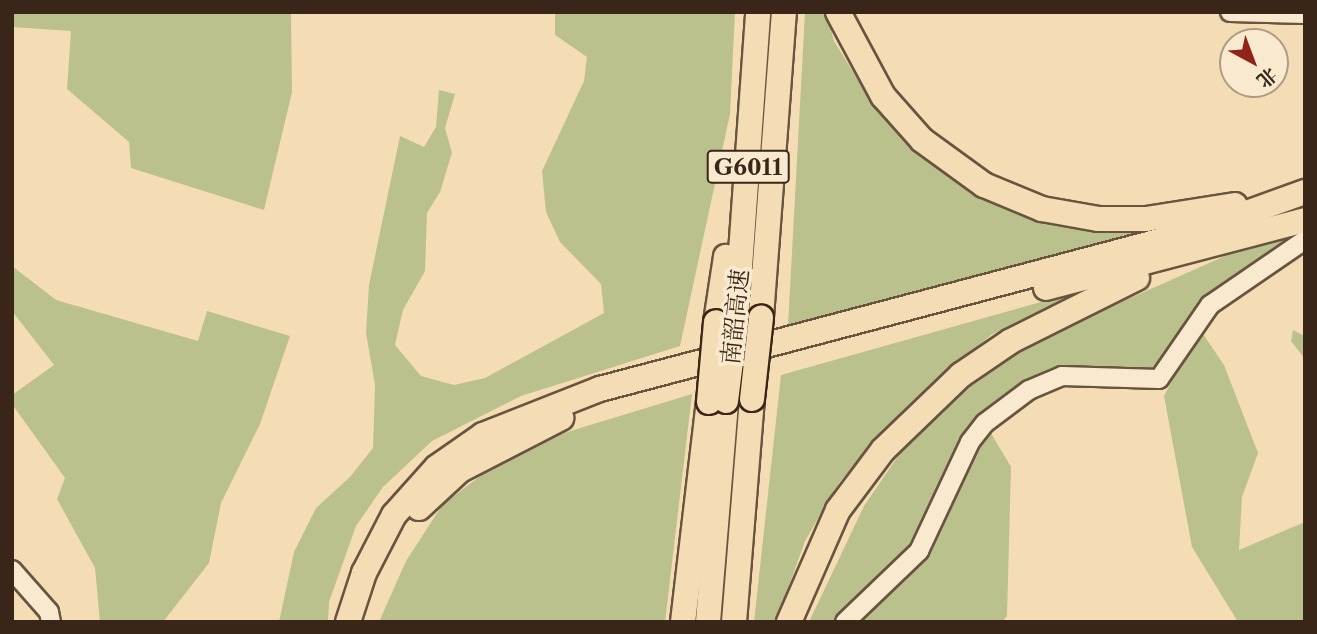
<!DOCTYPE html>
<html>
<head>
<meta charset="utf-8">
<style>
  body { margin:0 }
  #map { position:relative; width:1317px; height:634px; overflow:hidden; background:#f4ddb5; font-family:"Libre Caslon Text","Noto Serif SC",serif }
  div>[style] { position:absolute }
  .green>* { inset:0; background:#bbc18d }
  .roads { filter:drop-shadow(2px 0 #68543f) drop-shadow(-2px 0 #68543f) drop-shadow(0 2px #68543f) drop-shadow(0 -2px #68543f) }
  .tertiary>* { height:18px; margin:-9px; padding:0 9px; transform-origin:9px; border-radius:9px; background:#f8e9cf }
  .motorway>* { height:24px; margin:-12px; padding:0 12px; transform-origin:12px; border-radius:12px; background:#f4ddb5 }
  .bridges { filter:drop-shadow(2px 0 #392618) drop-shadow(-2px 0 #392618) drop-shadow(0 2px #392618) drop-shadow(0 -2px #392618) }
  .motorway-bridge>* { height:24px; margin:-12px; padding:0 12px; transform-origin:12px; border-radius:12px; background:#f4ddb5 }
  span { translate:-50% -50%; white-space:nowrap; text-align:center; line-height:1.15; -webkit-text-stroke:7px #f8e9cf; paint-order:stroke }
  .shield-label span { padding:2px 5px; background:#f8e9cf; border:2px solid; border-radius:5px; -webkit-text-stroke-width:0 }
  .shield-label { font-size:23px; color:#392618; font-weight:700 }
  .street-label { font-size:24px; color:#392618 }
  .frame { position:absolute; inset:0; border:14px solid #392618; pointer-events:none }
  .north { position:absolute; left:1219px; top:28px; width:70px; height:70px; box-sizing:border-box; background:#f8e9cf; border:2px solid #ac9b86; border-radius:50%; rotate:139deg; font-size:19px; font-weight:700; line-height:28px; text-align:center; color:#392618 }
  .north::after { content:''; display:block; margin:auto; width:24px; height:32px; background:#8f2418; clip-path:polygon(50% 0,100% 100%,50% 72%,0 100%) }
</style>
</head>
<body>
<div id="map">
  <div class="green">
    <div style="clip-path:polygon(12px 12px,291px 12px,292px 92px,264px 210px,131px 168px,129px 142px,67px 89px,71px 31px,12px 27px)"></div>
    <div style="clip-path:polygon(555px 12px,735px 12px,730px 114px,680px 346px,521px 396px,432px 441px,383px 487px,356px 526px,329px 602px,328px 622px,279px 622px,294px 552px,316px 508px,350px 477px,373px 448px,375px 385px,366px 333px,369px 285px,400px 136px,424px 147px,436px 127px,439px 90px,455px 94px,445px 128px,452px 153px,440px 192px,427px 213px,425px 271px,403px 310px,395px 345px,421px 376px,454px 385px,485px 378px,604px 313px,601px 284px,560px 242px,546px 212px,542px 171px,584px 81px,587px 57px,555px 35px)"></div>
    <div style="clip-path:polygon(805px 12px,826px 12px,834px 41px,871px 101px,922px 158px,989px 201px,1056px 223px,1177px 229px,788px 326px)"></div>
    <div style="clip-path:polygon(1305px 226px,1305px 240px,1210px 305px,1159px 379px,1062px 376px,985px 423px,1011px 467px,1007px 616px,1002px 622px,809px 622px,864px 506px,909px 440px,977px 374px,1036px 340px,1270px 236px)"></div>
    <div style="clip-path:polygon(12px 266px,56px 300px,198px 341px,207px 311px,290px 336px,260px 424px,221px 503px,209px 563px,163px 622px,100px 622px,95px 568px,57px 499px,65px 478px,12px 404px,12px 395px,54px 365px,12px 311px)"></div>
    <div style="clip-path:polygon(1087px 289px,991px 335px,886px 427px,839px 483px,805px 541px,776px 622px,754px 622px,781px 375px)"></div>
    <div style="clip-path:polygon(1293px 330px,1305px 336px,1305px 359px,1291px 341px)"></div>
    <div style="clip-path:polygon(1203px 334px,1224px 365px,1258px 453px,1242px 497px,1239px 550px,1305px 522px,1305px 622px,1238px 622px,1192px 547px,1164px 396px,1183px 359px)"></div>
    <div style="clip-path:polygon(692px 394px,665px 622px,379px 622px,406px 561px,443px 504px,503px 459px,564px 433px)"></div>
  </div>
  <div class="roads">
    <div class="tertiary">
      <div style="left:1230px;top:12px;width:75px;rotate:1.5deg"></div>
      <div style="left:12px;top:570px;width:56px;rotate:48.6deg"></div>
      <div style="left:49px;top:612px;width:10px;rotate:79deg"></div>
      <div style="left:845px;top:622px;width:103px;rotate:-43.8deg"></div>
      <div style="left:919px;top:551px;width:120px;rotate:-64.9deg"></div>
      <div style="left:970px;top:442px;width:24px;rotate:-52deg"></div>
      <div style="left:985px;top:423px;width:55px;rotate:-36.9deg"></div>
      <div style="left:1029px;top:390px;width:36px;rotate:-23deg"></div>
      <div style="left:1062px;top:376px;width:97px;rotate:1.8deg"></div>
      <div style="left:1159px;top:379px;width:90px;rotate:-55.4deg"></div>
      <div style="left:1210px;top:305px;width:115px;rotate:-34.4deg"></div>
    </div>
    <div class="motorway">
      <div style="left:838px;top:12px;width:95px;rotate:61.8deg"></div>
      <div style="left:883px;top:96px;width:59px;rotate:48.4deg"></div>
      <div style="left:922px;top:140px;width:77px;rotate:36deg"></div>
      <div style="left:984px;top:185px;width:63px;rotate:22.5deg"></div>
      <div style="left:1042px;top:209px;width:58px;rotate:10deg"></div>
      <div style="left:1099px;top:219px;width:47px"></div>
      <div style="left:1146px;top:219px;width:90px;rotate:-8.9deg"></div>
      <div style="left:1046px;top:288px;width:268px;rotate:-14.7deg"></div>
      <div style="left:761px;top:317px;width:306px;rotate:-85.7deg"></div>
      <div style="left:716px;top:322px;width:66px;rotate:-81.3deg"></div>
      <div style="left:736px;top:322px;width:311px;rotate:-85.9deg"></div>
      <div style="left:419px;top:508px;width:56px;rotate:-42.8deg"></div>
      <div style="left:460px;top:470px;width:114px;rotate:-27.2deg"></div>
      <div style="left:348px;top:622px;width:52px;rotate:-71.9deg"></div>
      <div style="left:364px;top:573px;width:65px;rotate:-62.7deg"></div>
      <div style="left:394px;top:515px;width:64px;rotate:-48.1deg"></div>
      <div style="left:437px;top:467px;width:56px;rotate:-34.8deg"></div>
      <div style="left:483px;top:435px;width:126px;rotate:-21.5deg"></div>
      <div style="left:600px;top:389px;width:618px;rotate:-14.82deg"></div>
      <div style="left:1197px;top:231px;width:115px;rotate:-19.9deg"></div>
      <div style="left:683px;top:622px;width:222px;rotate:-83.3deg"></div>
      <div style="left:708px;top:622px;width:222px;rotate:-85.3deg"></div>
      <div style="left:734px;top:622px;width:224px;rotate:-85.4deg"></div>
      <div style="left:789px;top:622px;width:122px;rotate:-66.4deg"></div>
      <div style="left:838px;top:510px;width:75px;rotate:-53.1deg"></div>
      <div style="left:883px;top:450px;width:108px;rotate:-43.9deg"></div>
      <div style="left:961px;top:375px;width:60px;rotate:-34.2deg"></div>
      <div style="left:1011px;top:341px;width:141px;rotate:-26.6deg"></div>
    </div>
  </div>
  <div class="bridges">
    <div class="motorway-bridge">
      <div style="left:752px;top:399px;width:82px;rotate:-83.7deg"></div>
      <div style="left:726px;top:401px;width:80px;rotate:-82.8deg"></div>
      <div style="left:709px;top:402px;width:80px;rotate:-85deg"></div>
    </div>
  </div>
  <div class="shield-label">
    <span style="left:748px;top:167px">G6011</span>
  </div>
  <div class="street-label">
    <span style="left:735px;top:317px;rotate:-84deg">南韶高速</span>
  </div>
  <div class="frame"></div>
  <div class="north">北</div>
</div>
</body>
</html>
